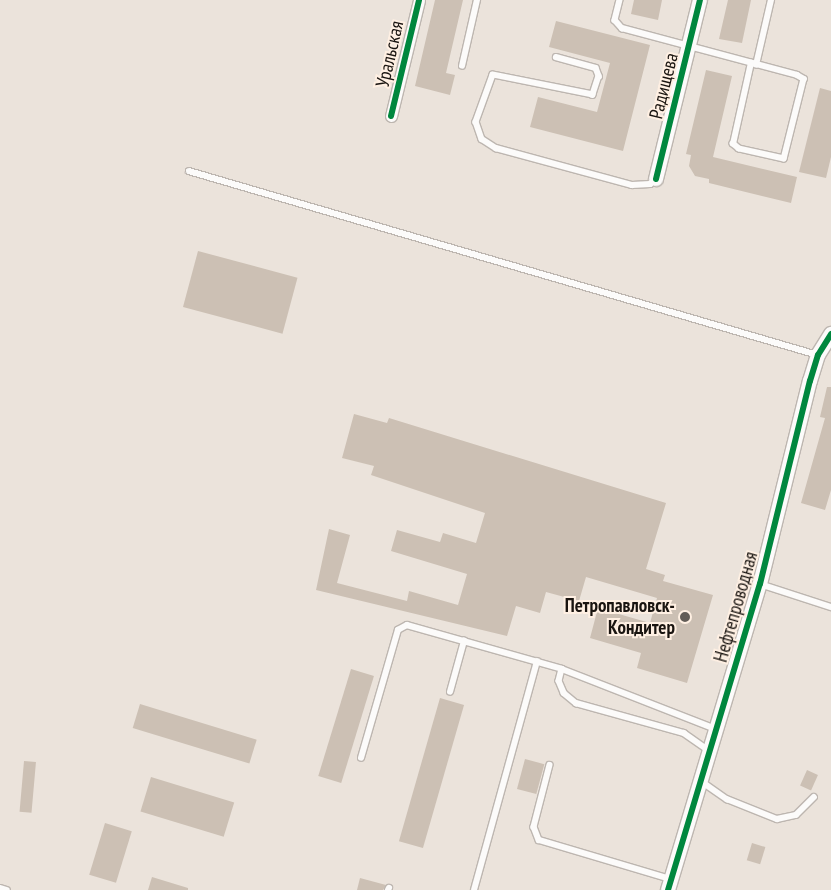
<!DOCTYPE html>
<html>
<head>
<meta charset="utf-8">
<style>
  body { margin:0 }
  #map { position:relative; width:831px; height:890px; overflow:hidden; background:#ebe3db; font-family:"PT Sans Narrow",sans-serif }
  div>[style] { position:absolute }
  .building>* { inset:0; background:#ccc0b4; transform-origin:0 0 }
  .roads { filter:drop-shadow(1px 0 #bdb6b0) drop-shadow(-1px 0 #bdb6b0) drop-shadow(0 1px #bdb6b0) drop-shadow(0 -1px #bdb6b0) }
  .service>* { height:5.5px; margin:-2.75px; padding:0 2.75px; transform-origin:2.75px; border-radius:2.75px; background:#fcfbfa }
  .minor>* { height:11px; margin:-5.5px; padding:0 5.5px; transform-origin:5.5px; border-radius:5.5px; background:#fcfbfa }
  .tertiary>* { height:14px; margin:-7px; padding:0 7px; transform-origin:7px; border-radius:7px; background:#fcfbfa }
  .cycleway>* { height:6px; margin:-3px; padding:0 3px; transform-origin:3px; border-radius:3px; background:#00873e }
  .dots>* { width:14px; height:14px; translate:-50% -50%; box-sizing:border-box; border:2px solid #fff0e3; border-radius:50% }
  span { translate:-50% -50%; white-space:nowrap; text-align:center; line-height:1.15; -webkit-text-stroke:4px #fff0e3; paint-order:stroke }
  .street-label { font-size:19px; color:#191410 }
  .poi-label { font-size:19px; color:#191410; font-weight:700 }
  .right { translate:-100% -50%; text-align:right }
</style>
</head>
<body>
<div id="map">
  <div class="building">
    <div style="clip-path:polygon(435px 0,463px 0,446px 73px,455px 75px,450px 95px,415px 86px)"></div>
    <div style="clip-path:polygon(634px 0,662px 0,658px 20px,631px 14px)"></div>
    <div style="clip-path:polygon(728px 0,751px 0,742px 43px,719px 39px)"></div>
    <div style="clip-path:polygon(556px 21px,650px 45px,623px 151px,530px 127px,538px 97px,597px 112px,610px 63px,549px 47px)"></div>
    <div style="clip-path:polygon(706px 70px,732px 76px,713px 157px,797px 177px,791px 203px,709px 183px,709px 179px,695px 176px,689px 166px,691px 155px,686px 154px)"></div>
    <div style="clip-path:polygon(820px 88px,831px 91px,831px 157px,826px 178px,799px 172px)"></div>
    <div style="left:198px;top:251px;width:103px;height:58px;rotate:15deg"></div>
    <div style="clip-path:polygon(827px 387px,831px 387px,831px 490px,825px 510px,801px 503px,825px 418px,820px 417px)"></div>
    <div style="clip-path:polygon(354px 414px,387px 423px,389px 418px,666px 503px,646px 569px,665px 575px,663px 581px,713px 595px,687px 683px,637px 668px,641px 653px,590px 638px,598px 608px,650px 623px,657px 598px,586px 577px,579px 601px,546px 592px,540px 613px,516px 606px,507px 636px,316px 590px,329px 529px,350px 535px,337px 583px,407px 601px,409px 591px,458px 605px,467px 574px,391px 551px,397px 530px,440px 542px,443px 533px,476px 543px,485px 513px,371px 475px,374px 466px,342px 458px)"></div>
    <div style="left:351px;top:669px;width:24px;height:112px;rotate:17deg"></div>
    <div style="left:440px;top:698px;width:25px;height:149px;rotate:16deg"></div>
    <div style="left:140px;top:704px;width:122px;height:25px;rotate:17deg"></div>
    <div style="left:525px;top:759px;width:20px;height:31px;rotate:15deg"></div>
    <div style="left:24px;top:761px;width:12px;height:51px;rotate:5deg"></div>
    <div style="left:807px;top:770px;width:12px;height:17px;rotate:24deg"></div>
    <div style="left:151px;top:777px;width:87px;height:36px;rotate:17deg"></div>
    <div style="left:105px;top:823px;width:28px;height:54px;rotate:17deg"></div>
    <div style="left:752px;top:843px;width:14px;height:18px;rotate:17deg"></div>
    <div style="clip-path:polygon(152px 877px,188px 888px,188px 890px,148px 890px)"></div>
    <div style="clip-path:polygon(360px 878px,386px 885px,383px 890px,357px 890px)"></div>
  </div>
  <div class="roads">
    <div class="service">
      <div style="left:620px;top:0;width:21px;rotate:104deg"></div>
      <div style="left:615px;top:20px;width:11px;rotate:49deg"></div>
      <div style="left:622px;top:28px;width:181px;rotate:15deg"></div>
      <div style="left:797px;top:75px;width:8px;rotate:30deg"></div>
      <div style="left:804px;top:79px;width:82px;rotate:104deg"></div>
      <div style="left:784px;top:159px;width:46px;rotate:-167.5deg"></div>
      <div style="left:739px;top:149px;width:8px;rotate:-140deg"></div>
      <div style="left:733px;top:144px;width:83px;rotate:-77.5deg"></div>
      <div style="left:556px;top:57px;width:41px;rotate:15.4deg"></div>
      <div style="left:596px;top:68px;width:9px;rotate:69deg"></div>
      <div style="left:599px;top:76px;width:20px;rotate:108deg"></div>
      <div style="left:593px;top:95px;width:102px;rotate:-168.7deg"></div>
      <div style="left:493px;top:75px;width:50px;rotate:109.9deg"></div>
      <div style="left:476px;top:122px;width:18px;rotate:71deg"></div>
      <div style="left:482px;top:139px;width:17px;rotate:33deg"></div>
      <div style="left:496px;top:148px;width:141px;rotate:15.2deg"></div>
      <div style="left:632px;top:185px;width:18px;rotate:-3deg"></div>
      <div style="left:650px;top:184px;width:8px;rotate:-40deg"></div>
      <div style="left:756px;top:65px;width:67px;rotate:-77deg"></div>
      <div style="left:462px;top:66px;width:68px;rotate:-77.2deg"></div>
      <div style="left:189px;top:171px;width:655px;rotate:16.31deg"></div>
      <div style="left:760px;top:584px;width:75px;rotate:17.9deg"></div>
      <div style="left:562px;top:669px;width:12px;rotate:104deg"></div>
      <div style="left:559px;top:681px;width:13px;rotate:67deg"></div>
      <div style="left:564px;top:693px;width:16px;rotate:40deg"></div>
      <div style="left:576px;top:703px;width:112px;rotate:15.5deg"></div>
      <div style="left:684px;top:733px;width:32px;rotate:35deg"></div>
      <div style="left:450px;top:692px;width:53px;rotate:-74.6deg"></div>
      <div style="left:361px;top:758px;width:133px;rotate:-73.9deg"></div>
      <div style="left:398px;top:630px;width:10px;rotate:-29deg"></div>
      <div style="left:407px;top:625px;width:161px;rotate:15.8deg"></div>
      <div style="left:562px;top:669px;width:165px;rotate:21.3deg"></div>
      <div style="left:550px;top:765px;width:64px;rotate:104.5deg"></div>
      <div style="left:534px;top:827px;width:14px;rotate:69deg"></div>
      <div style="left:539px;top:840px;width:138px;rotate:16.5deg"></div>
      <div style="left:701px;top:781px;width:32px;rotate:35deg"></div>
      <div style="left:727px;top:799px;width:54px;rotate:21.8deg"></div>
      <div style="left:777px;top:819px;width:19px;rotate:-12deg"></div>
      <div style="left:796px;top:815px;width:25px;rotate:-45deg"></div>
      <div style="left:0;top:888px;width:7px;rotate:16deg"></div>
      <div style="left:388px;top:890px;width:2px;rotate:-63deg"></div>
      <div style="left:474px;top:890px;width:237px;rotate:-74.6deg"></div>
    </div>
    <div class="minor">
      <div style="left:391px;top:116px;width:119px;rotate:-76.4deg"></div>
    </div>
    <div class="tertiary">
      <div style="left:656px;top:179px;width:184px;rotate:-76.2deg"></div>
      <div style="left:668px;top:890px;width:320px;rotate:-73.3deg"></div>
      <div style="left:760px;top:584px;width:209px;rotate:-76.2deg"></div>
      <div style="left:810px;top:381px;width:27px;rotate:-73deg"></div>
      <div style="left:818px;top:355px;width:25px;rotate:-58deg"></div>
    </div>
  </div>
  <div class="cycleway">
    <div style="left:391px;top:116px;width:119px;rotate:-76.4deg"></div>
    <div style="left:656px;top:179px;width:184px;rotate:-76.2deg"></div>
    <div style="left:668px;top:890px;width:320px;rotate:-73.3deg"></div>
    <div style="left:760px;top:584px;width:209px;rotate:-76.2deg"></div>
    <div style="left:810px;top:381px;width:27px;rotate:-73deg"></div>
    <div style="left:818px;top:355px;width:25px;rotate:-58deg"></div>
  </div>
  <div class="dots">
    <div style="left:685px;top:617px;background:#625c57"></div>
  </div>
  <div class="street-label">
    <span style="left:390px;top:54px;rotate:-77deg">Уральская</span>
    <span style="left:664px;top:86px;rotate:-76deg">Радищева</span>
    <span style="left:736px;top:607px;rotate:-74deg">Нефтепроводная</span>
  </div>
  <div class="poi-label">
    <span class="right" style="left:675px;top:617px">Петропавловск-<br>Кондитер</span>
  </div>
</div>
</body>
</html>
